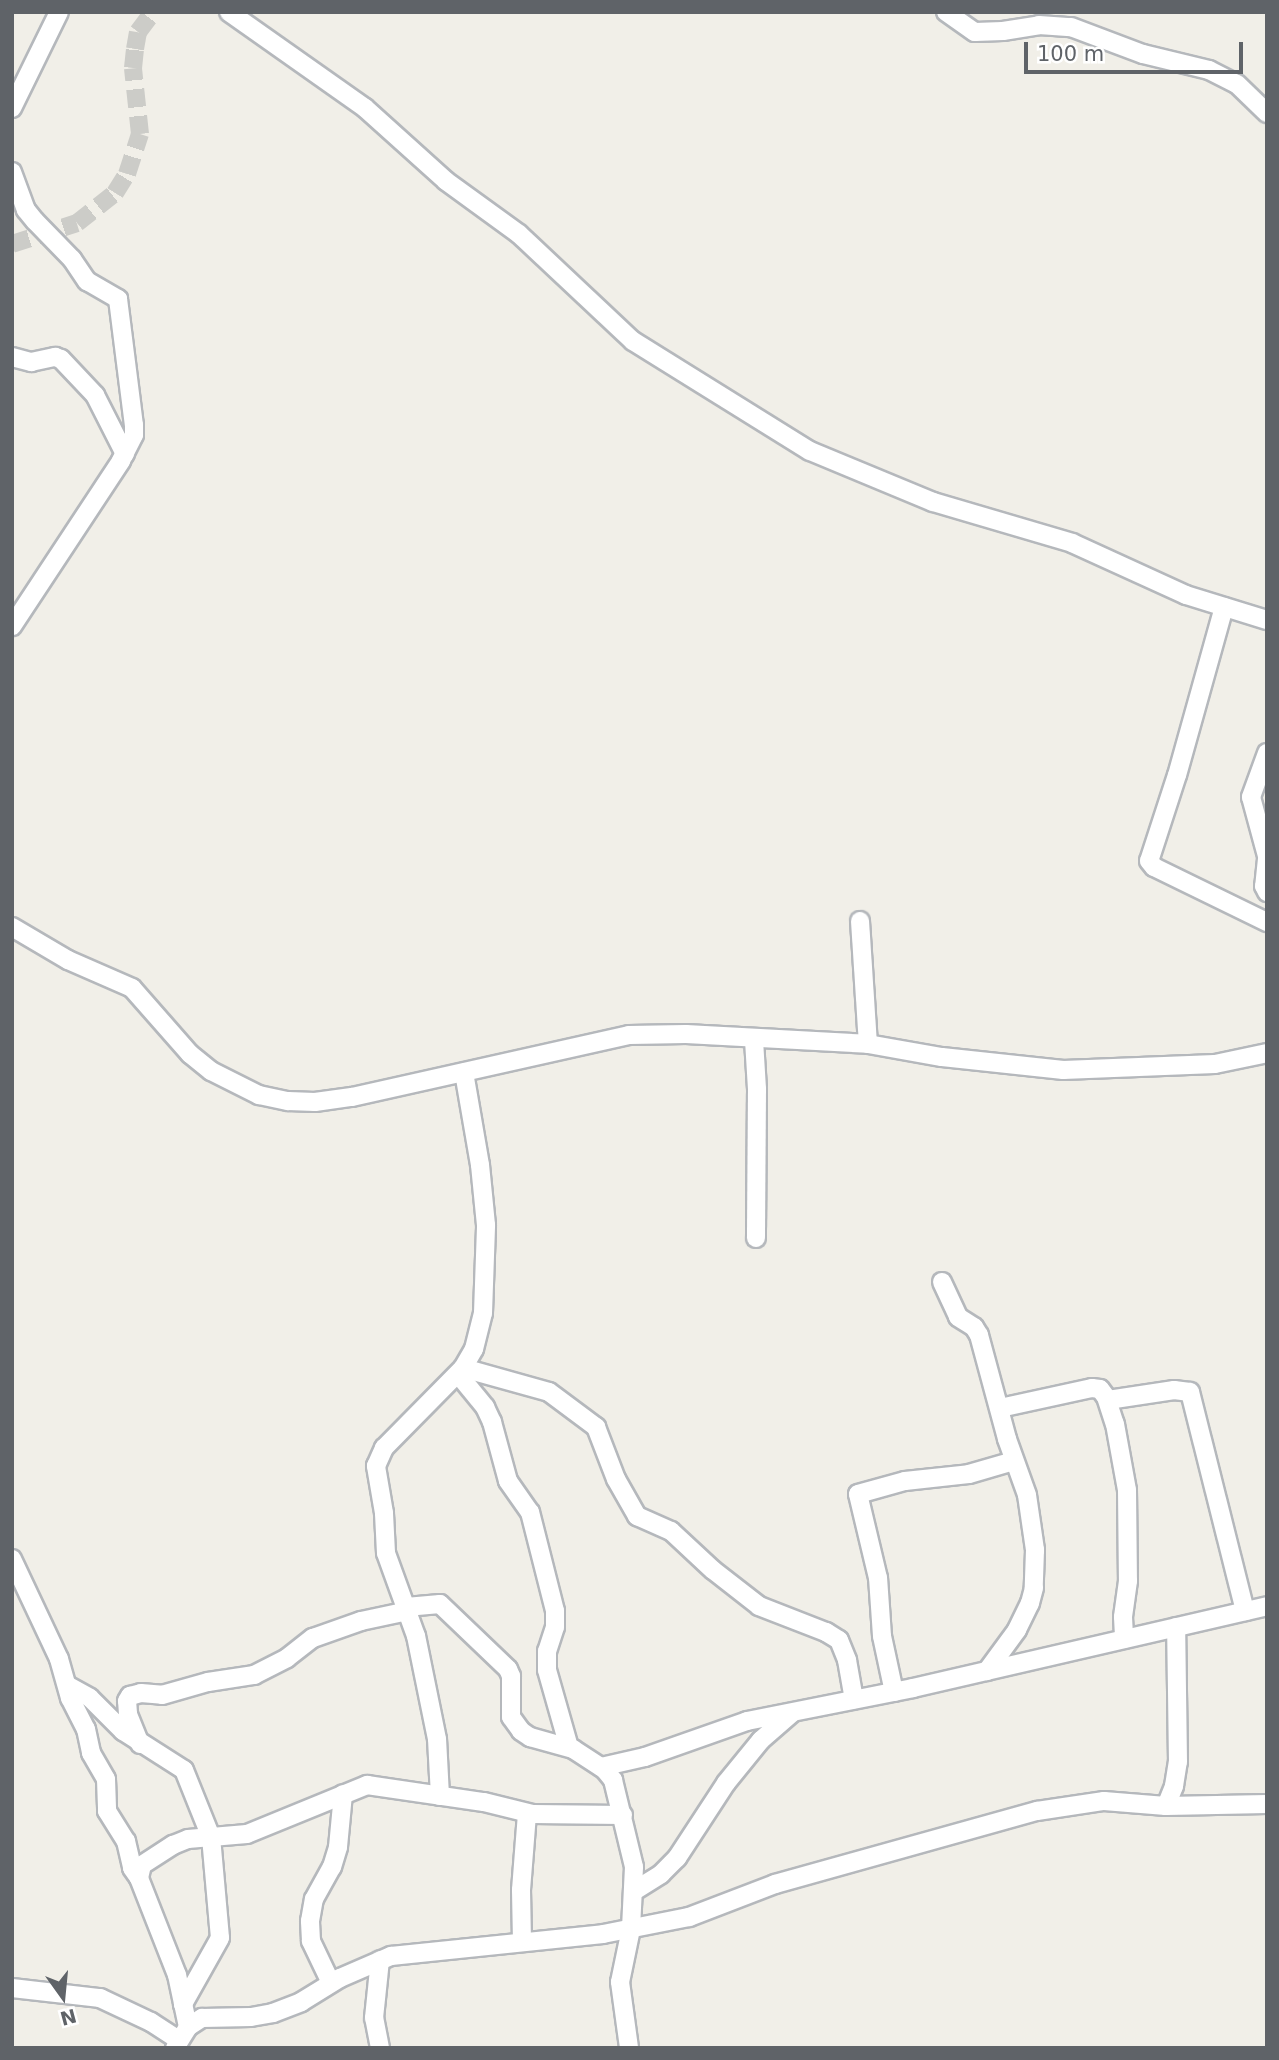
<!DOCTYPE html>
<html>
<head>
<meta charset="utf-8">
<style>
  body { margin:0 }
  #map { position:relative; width:1279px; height:2060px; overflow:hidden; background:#f1efe8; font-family:"DejaVu Sans",sans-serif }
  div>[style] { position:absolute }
  .minor-tunnel>* { height:18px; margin-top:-9px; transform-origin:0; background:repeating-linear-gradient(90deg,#ccccc8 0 18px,transparent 0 27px) }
  .roads { filter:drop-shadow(2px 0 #b5b8bc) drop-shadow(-2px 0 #b5b8bc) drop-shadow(0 2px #b5b8bc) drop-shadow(0 -2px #b5b8bc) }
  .minor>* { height:18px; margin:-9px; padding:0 9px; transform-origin:9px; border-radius:9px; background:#fff }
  span { translate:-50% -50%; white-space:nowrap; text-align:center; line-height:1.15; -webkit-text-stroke:7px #fff; paint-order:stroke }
  .frame { position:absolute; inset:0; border:14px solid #5f6368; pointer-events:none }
  .north { position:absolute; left:28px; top:1962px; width:70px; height:70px; -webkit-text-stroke:5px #fff; paint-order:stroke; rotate:165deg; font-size:19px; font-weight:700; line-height:28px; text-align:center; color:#5f6368 }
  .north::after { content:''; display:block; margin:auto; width:24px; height:32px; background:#5f6368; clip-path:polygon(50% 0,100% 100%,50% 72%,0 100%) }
  .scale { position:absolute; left:1024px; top:42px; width:219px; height:32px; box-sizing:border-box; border:4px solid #5f6368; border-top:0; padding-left:9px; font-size:21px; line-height:24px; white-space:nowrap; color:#5f6368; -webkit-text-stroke:5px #fff; paint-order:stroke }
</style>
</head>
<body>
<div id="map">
  <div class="minor-tunnel">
    <div style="left:12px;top:244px;width:68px;rotate:-17.9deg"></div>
    <div style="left:77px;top:223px;width:48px;rotate:-38.3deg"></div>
    <div style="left:115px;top:193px;width:22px;rotate:-58deg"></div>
    <div style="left:127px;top:174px;width:42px;rotate:-72deg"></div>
    <div style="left:140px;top:134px;width:66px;rotate:-96.1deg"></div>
    <div style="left:133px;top:68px;width:19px;rotate:-84deg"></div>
    <div style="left:135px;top:49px;width:17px;rotate:-80deg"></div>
    <div style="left:138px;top:32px;width:25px;rotate:-53deg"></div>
  </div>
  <div class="roads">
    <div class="minor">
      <div style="left:229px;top:12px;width:166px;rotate:35.2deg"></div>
      <div style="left:365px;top:108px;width:109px;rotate:42deg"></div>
      <div style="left:446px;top:181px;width:90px;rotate:36deg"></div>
      <div style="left:519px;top:234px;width:156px;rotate:43.2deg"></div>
      <div style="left:633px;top:341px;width:208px;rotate:31.9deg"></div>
      <div style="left:810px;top:451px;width:133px;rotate:22.5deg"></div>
      <div style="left:933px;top:502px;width:145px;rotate:16.4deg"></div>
      <div style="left:1072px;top:543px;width:125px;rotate:24.5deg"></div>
      <div style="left:1186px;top:595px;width:85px;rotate:17.2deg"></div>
      <div style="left:946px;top:12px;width:35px;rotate:35deg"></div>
      <div style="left:975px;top:32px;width:28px;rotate:-2deg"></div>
      <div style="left:1003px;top:31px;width:36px;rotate:-9deg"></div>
      <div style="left:1039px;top:25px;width:32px;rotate:4deg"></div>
      <div style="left:1071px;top:27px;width:77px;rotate:20.6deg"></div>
      <div style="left:1143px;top:54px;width:68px;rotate:13.6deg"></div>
      <div style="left:1209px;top:70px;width:31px;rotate:27deg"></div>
      <div style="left:1237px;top:84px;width:42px;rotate:44deg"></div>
      <div style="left:12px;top:108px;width:107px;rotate:-63.9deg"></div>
      <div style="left:12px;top:172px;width:40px;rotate:69.8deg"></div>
      <div style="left:26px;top:210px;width:14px;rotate:51deg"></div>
      <div style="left:35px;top:221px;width:53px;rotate:45.8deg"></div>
      <div style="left:72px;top:259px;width:27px;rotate:56deg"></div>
      <div style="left:87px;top:281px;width:36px;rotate:30deg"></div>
      <div style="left:118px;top:299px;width:127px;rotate:82.8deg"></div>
      <div style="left:134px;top:425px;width:10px;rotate:90deg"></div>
      <div style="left:134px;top:435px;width:29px;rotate:117deg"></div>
      <div style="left:121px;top:461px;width:198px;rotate:123.4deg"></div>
      <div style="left:12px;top:357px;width:20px;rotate:15deg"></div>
      <div style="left:31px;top:362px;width:25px;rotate:-12deg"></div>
      <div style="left:55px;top:357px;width:6px;rotate:18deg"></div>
      <div style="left:61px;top:359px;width:50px;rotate:46.6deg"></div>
      <div style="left:95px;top:395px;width:66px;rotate:63deg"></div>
      <div style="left:1224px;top:607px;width:174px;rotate:105.6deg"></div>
      <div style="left:1177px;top:775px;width:90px;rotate:108deg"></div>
      <div style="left:1149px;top:861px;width:8px;rotate:50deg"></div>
      <div style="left:1154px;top:867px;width:126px;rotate:26deg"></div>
      <div style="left:1267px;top:753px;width:47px;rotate:110deg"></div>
      <div style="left:1251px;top:797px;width:61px;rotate:74.8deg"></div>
      <div style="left:1267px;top:859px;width:27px;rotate:96deg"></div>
      <div style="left:1264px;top:886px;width:7px;rotate:63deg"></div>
      <div style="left:860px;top:921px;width:123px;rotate:86.3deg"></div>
      <div style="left:12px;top:927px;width:65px;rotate:30.5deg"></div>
      <div style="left:68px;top:960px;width:70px;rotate:23.6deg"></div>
      <div style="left:132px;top:988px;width:88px;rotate:48.7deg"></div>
      <div style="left:190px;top:1054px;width:27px;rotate:39deg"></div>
      <div style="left:211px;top:1071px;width:54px;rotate:26.6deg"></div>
      <div style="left:259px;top:1095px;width:30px;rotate:12deg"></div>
      <div style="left:288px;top:1101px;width:27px;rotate:2deg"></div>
      <div style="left:315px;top:1102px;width:37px;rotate:-8deg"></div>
      <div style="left:352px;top:1097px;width:284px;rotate:-12.6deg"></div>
      <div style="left:629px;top:1035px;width:57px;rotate:-1deg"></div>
      <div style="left:686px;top:1034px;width:182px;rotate:3.1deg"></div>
      <div style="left:868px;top:1044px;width:75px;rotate:10deg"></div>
      <div style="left:942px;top:1057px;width:122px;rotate:6.1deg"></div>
      <div style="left:1063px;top:1070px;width:152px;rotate:-2.3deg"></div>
      <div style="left:1215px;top:1064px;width:53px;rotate:-11.9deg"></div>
      <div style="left:754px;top:1040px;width:49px;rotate:86.5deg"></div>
      <div style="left:757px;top:1089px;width:149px;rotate:90.4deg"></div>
      <div style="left:942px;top:1282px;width:38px;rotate:65deg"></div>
      <div style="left:958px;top:1317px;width:19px;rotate:32deg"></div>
      <div style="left:974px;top:1327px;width:9px;rotate:58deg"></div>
      <div style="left:979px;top:1335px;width:108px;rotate:74.9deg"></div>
      <div style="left:1007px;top:1439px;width:59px;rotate:70.3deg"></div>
      <div style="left:1027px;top:1495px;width:56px;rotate:81.7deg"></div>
      <div style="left:1035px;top:1550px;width:38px;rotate:92deg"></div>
      <div style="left:1034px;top:1588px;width:16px;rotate:105deg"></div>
      <div style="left:1030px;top:1603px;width:30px;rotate:116deg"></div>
      <div style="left:1017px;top:1630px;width:51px;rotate:126.2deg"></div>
      <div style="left:463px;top:1368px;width:89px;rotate:15.6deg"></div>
      <div style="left:549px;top:1392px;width:59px;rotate:36.7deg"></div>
      <div style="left:596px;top:1427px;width:56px;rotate:69deg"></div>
      <div style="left:616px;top:1479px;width:43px;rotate:60.4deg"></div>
      <div style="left:637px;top:1516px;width:37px;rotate:24deg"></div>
      <div style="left:671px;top:1531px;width:57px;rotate:42.9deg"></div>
      <div style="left:713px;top:1570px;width:58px;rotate:38deg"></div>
      <div style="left:759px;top:1606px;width:72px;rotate:21.2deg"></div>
      <div style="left:826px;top:1632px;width:15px;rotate:32deg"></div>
      <div style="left:839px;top:1640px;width:22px;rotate:68deg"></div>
      <div style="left:847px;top:1660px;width:40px;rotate:80deg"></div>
      <div style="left:458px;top:1374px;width:43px;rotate:50.7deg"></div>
      <div style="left:485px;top:1407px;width:17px;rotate:65deg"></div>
      <div style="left:492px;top:1422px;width:61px;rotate:74.8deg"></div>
      <div style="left:508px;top:1481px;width:38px;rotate:55deg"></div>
      <div style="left:530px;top:1512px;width:102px;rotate:75.8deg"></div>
      <div style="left:555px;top:1611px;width:16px;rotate:90deg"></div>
      <div style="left:555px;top:1627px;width:25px;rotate:108deg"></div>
      <div style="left:547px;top:1651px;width:19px;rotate:90deg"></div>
      <div style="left:547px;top:1670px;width:80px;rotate:74.1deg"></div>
      <div style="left:1108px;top:1400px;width:67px;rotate:-8.6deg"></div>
      <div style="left:1174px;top:1390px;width:16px;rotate:7deg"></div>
      <div style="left:1190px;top:1392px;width:226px;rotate:75.9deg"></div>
      <div style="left:1000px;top:1408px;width:94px;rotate:-12.3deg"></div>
      <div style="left:1092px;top:1388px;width:8px;rotate:7deg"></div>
      <div style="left:1100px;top:1389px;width:10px;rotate:53deg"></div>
      <div style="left:1106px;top:1397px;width:28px;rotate:72deg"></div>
      <div style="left:1115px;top:1424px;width:67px;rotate:79.7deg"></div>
      <div style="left:1127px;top:1490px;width:91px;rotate:89.4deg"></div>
      <div style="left:1128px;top:1581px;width:36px;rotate:98deg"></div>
      <div style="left:1123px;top:1617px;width:22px;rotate:87deg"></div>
      <div style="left:12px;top:1559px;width:110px;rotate:64.8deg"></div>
      <div style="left:59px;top:1659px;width:41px;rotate:74.2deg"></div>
      <div style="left:70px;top:1698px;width:35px;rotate:63deg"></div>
      <div style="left:86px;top:1729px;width:25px;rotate:78deg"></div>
      <div style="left:91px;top:1753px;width:30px;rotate:60deg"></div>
      <div style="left:106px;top:1779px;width:32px;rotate:88deg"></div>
      <div style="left:107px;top:1811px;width:36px;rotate:58deg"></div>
      <div style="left:126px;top:1841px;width:28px;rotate:77deg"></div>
      <div style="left:132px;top:1868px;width:12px;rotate:55deg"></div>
      <div style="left:406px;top:1607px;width:34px;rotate:-5deg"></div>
      <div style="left:440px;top:1604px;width:94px;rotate:43.7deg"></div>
      <div style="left:508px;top:1669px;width:8px;rotate:67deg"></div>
      <div style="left:511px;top:1676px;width:41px;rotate:90deg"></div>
      <div style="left:511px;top:1717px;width:17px;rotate:54deg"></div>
      <div style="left:521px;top:1731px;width:11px;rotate:34deg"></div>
      <div style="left:530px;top:1737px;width:45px;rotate:15.6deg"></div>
      <div style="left:573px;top:1749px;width:38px;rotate:33deg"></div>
      <div style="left:605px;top:1770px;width:13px;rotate:51deg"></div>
      <div style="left:613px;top:1780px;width:89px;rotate:76.4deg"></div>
      <div style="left:634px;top:1867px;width:62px;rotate:92.8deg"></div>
      <div style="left:631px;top:1929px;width:54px;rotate:101.7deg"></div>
      <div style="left:620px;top:1982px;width:67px;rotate:82.2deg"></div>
      <div style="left:67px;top:1685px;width:26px;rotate:29deg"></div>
      <div style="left:90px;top:1698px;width:47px;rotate:45deg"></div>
      <div style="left:123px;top:1731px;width:72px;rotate:32.6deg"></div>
      <div style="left:184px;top:1770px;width:72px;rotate:68.1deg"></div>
      <div style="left:211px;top:1837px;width:101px;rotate:84.9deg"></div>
      <div style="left:220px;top:1938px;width:76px;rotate:119.3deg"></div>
      <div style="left:894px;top:1692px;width:57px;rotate:-102.1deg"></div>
      <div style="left:882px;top:1636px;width:58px;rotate:-93.9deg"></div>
      <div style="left:878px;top:1578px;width:86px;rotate:-103.4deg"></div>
      <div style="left:858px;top:1494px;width:49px;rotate:-15.5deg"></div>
      <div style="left:905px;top:1481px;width:64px;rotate:-6.2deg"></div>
      <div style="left:969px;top:1474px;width:47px;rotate:-16.1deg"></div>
      <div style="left:140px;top:1744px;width:32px;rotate:-112deg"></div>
      <div style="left:128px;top:1714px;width:13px;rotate:-94deg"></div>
      <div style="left:127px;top:1701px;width:6px;rotate:-59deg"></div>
      <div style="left:130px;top:1696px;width:11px;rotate:-15deg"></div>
      <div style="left:141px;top:1693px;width:21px;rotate:5deg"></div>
      <div style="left:162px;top:1695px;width:48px;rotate:-15.8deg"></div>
      <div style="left:208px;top:1682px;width:47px;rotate:-8.7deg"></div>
      <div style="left:254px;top:1675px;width:37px;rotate:-27deg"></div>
      <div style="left:287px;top:1658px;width:33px;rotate:-38deg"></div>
      <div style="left:313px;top:1638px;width:51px;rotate:-19.5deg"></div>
      <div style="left:361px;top:1621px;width:48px;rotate:-12deg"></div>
      <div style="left:601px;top:1767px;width:45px;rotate:-12.8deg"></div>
      <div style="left:645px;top:1757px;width:108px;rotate:-19.4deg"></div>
      <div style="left:747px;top:1721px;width:169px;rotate:-11.2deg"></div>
      <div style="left:913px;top:1688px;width:363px;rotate:-13deg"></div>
      <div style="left:440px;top:1796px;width:57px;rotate:-93deg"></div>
      <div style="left:437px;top:1739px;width:105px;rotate:-101.5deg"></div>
      <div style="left:416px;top:1636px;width:88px;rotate:-109.9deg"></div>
      <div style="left:386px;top:1553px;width:40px;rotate:-92.9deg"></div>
      <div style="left:384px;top:1513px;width:48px;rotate:-99.7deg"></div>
      <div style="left:376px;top:1466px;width:20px;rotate:-66deg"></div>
      <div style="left:384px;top:1448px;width:112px;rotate:-45.4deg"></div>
      <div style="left:463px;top:1368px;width:22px;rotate:-60deg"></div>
      <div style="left:474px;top:1349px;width:37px;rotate:-76deg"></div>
      <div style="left:483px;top:1313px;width:88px;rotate:-88deg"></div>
      <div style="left:486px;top:1225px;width:60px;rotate:-95.7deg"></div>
      <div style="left:480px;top:1165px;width:94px;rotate:-99.8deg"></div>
      <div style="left:1166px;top:1806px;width:22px;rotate:-68deg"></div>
      <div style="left:1174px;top:1786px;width:24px;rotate:-81deg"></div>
      <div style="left:1178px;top:1762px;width:135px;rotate:-90.8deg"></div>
      <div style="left:634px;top:1891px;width:32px;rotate:-32deg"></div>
      <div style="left:661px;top:1874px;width:23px;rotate:-45deg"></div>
      <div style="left:677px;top:1858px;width:90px;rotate:-56.8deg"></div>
      <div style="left:726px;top:1783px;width:55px;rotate:-50.9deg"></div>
      <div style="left:761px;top:1740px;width:40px;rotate:-41deg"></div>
      <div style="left:522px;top:1942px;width:52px;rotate:-91.1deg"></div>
      <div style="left:521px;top:1890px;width:77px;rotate:-85.5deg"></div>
      <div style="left:331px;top:1983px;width:47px;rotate:-115.5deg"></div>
      <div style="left:311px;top:1941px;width:20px;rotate:-93deg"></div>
      <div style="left:310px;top:1921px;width:22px;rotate:-80deg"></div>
      <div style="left:314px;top:1899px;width:37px;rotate:-61deg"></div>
      <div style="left:332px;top:1867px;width:21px;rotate:-73deg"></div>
      <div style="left:338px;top:1847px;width:53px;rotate:-84.6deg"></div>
      <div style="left:12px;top:1988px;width:89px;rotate:6.5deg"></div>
      <div style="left:100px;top:1998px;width:56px;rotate:25.2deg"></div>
      <div style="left:151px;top:2022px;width:33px;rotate:33deg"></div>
      <div style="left:188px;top:2027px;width:53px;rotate:-101.9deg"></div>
      <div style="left:177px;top:1975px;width:104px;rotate:-111.4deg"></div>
      <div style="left:139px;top:1878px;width:13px;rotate:-77deg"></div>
      <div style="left:142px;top:1865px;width:37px;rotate:-33deg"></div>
      <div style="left:173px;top:1845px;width:16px;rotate:-22deg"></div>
      <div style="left:188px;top:1839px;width:59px;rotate:-4.8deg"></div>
      <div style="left:247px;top:1834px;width:130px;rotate:-22.2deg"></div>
      <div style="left:367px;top:1785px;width:118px;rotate:8.3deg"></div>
      <div style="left:484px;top:1802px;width:50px;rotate:13.8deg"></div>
      <div style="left:533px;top:1814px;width:90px;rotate:0.6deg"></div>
      <div style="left:175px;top:2048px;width:25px;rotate:-58deg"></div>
      <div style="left:188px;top:2027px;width:17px;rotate:-33deg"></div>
      <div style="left:202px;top:2018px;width:49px;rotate:-1.2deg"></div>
      <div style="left:251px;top:2017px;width:22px;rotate:-10deg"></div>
      <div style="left:273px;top:2013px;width:30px;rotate:-21deg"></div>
      <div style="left:301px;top:2002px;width:46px;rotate:-31.6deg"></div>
      <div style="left:340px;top:1978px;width:56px;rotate:-23.3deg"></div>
      <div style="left:391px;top:1956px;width:213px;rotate:-5.9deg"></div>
      <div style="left:603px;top:1934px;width:88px;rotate:-11.2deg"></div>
      <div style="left:689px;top:1917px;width:92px;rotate:-21deg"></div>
      <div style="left:775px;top:1884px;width:272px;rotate:-15.6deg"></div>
      <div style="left:1037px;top:1811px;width:68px;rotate:-8.5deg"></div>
      <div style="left:1104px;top:1801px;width:62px;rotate:4.6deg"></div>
      <div style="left:1166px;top:1806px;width:101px;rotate:-1.1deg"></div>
      <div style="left:380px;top:2048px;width:31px;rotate:-101deg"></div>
      <div style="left:374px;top:2018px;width:58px;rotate:-84.1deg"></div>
    </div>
  </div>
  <div class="frame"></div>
  <div class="north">N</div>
  <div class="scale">100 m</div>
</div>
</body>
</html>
